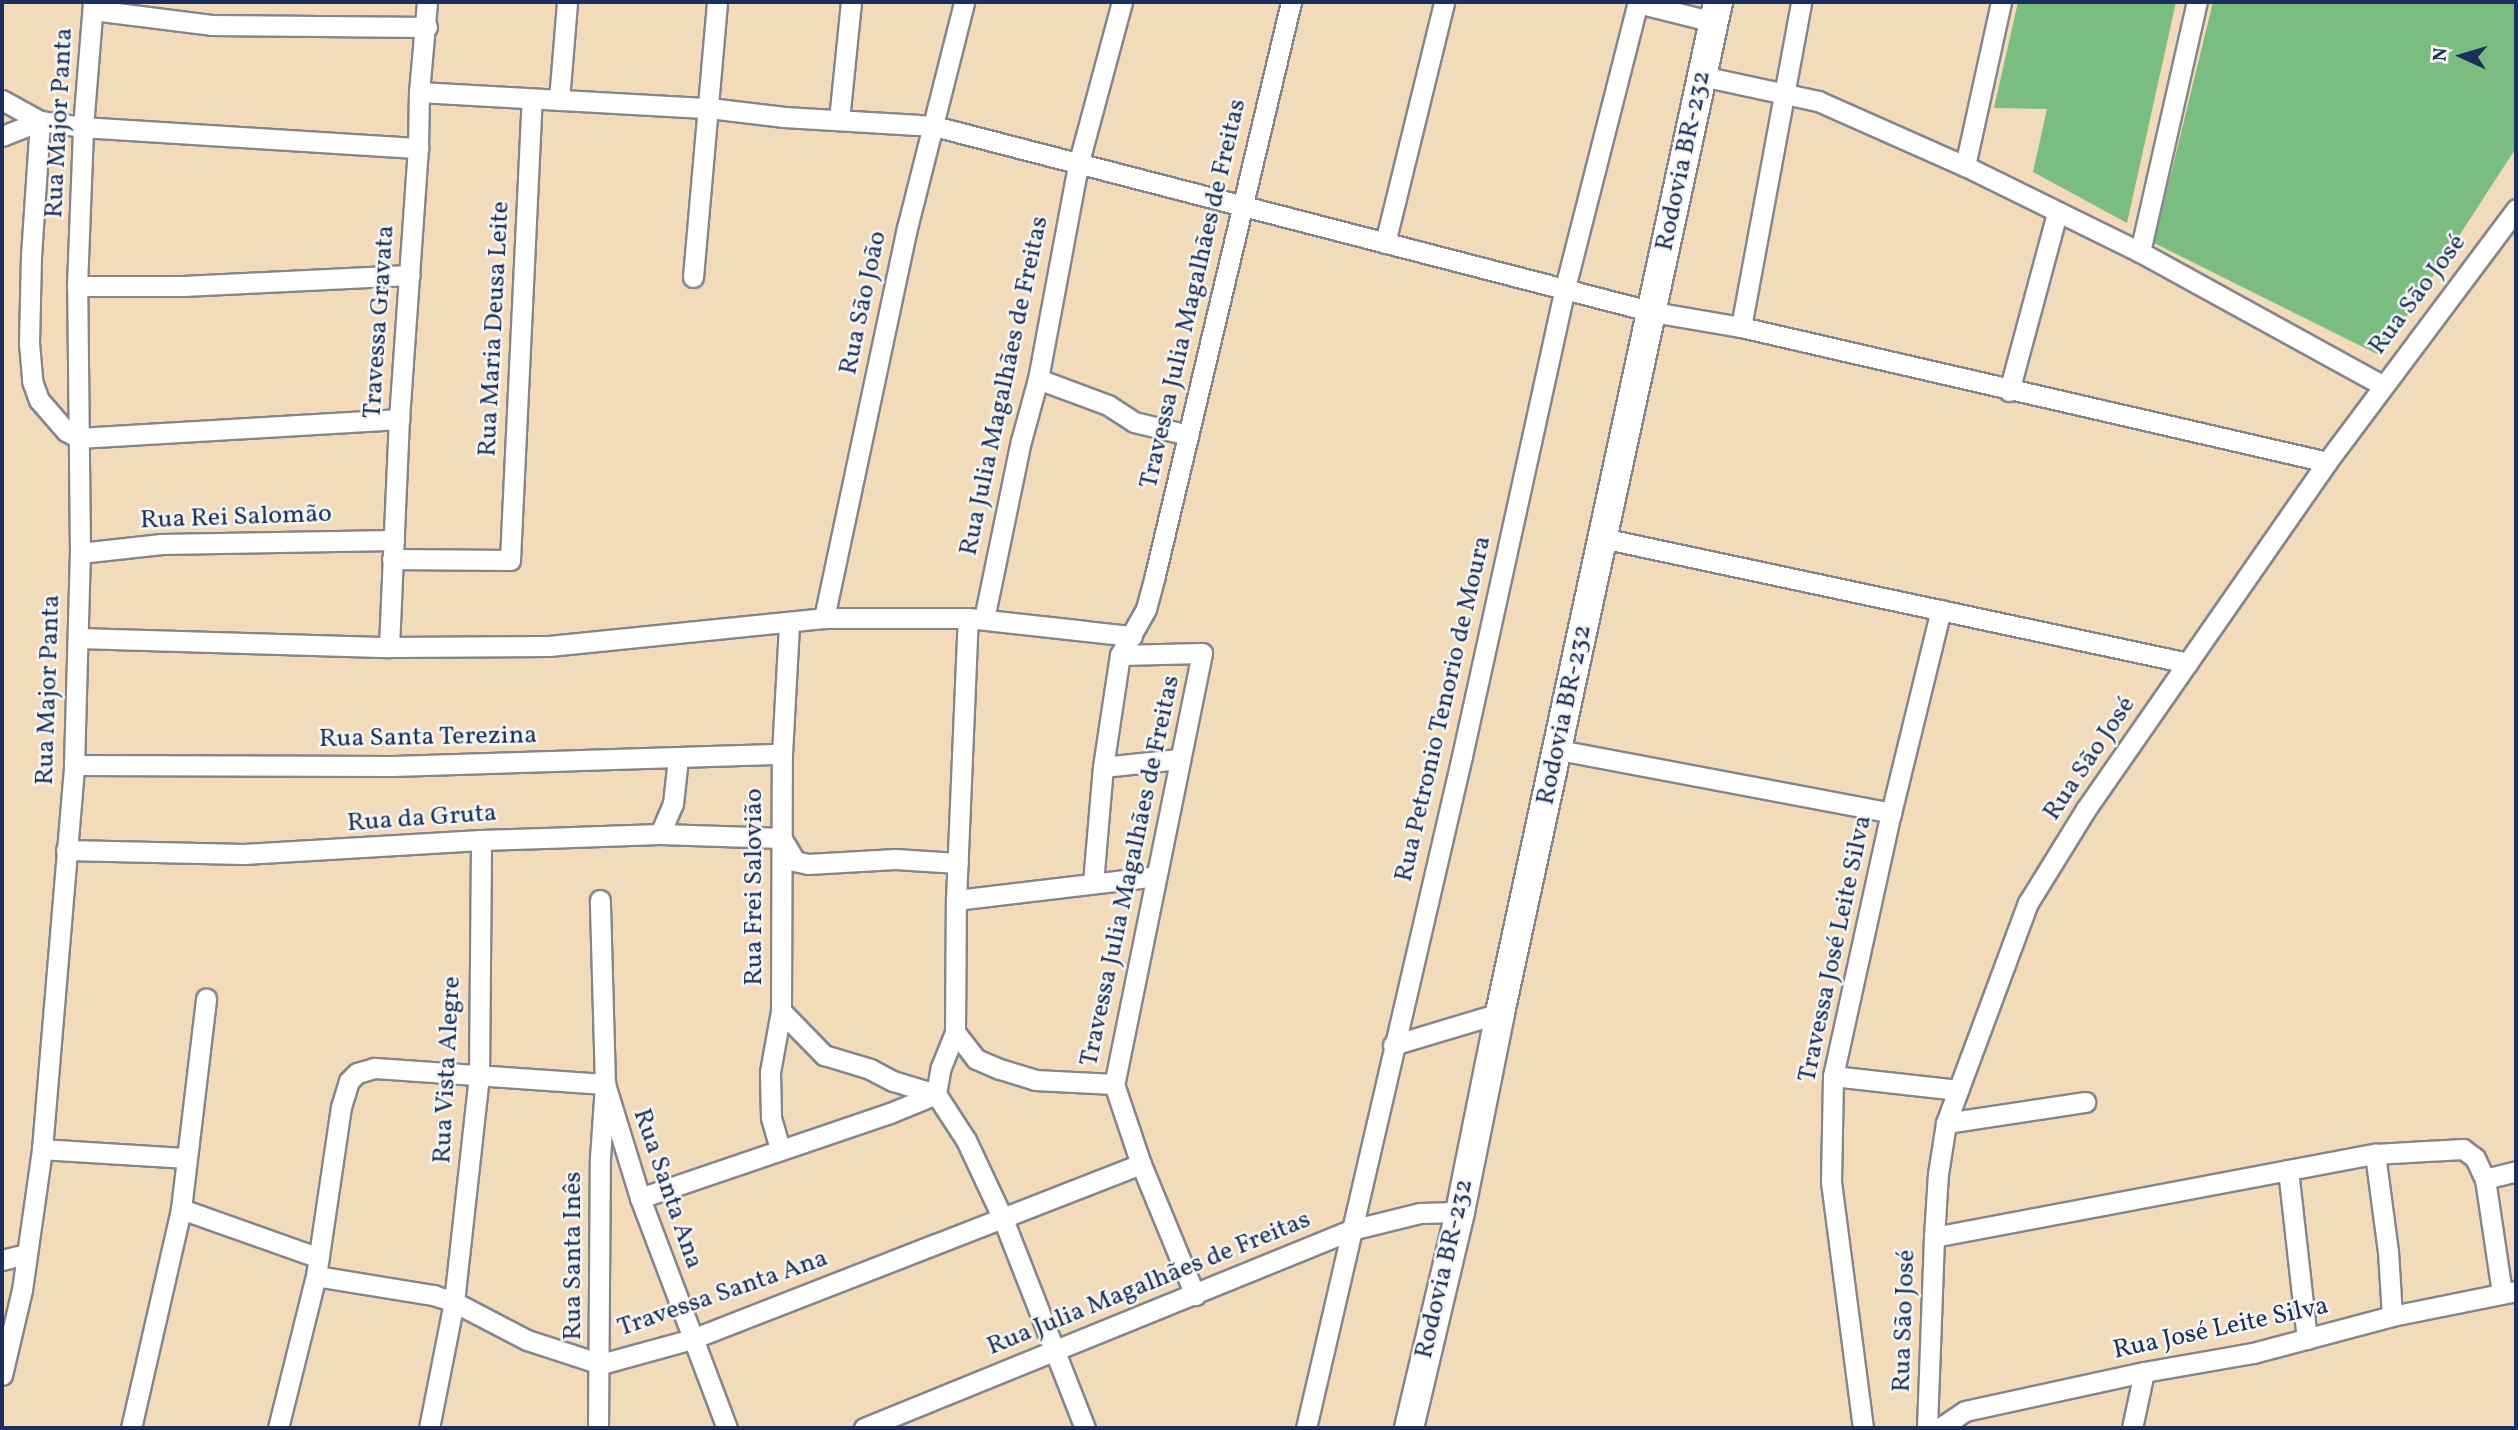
<!DOCTYPE html>
<html>
<head>
<meta charset="utf-8">
<style>
  body { margin:0 }
  #map { position:relative; width:2518px; height:1430px; overflow:hidden; background:#f2dbbb; font-family:Vollkorn,serif }
  div>[style] { position:absolute }
  .forest>* { inset:0; background:#7bbd80 }
  .roads { filter:drop-shadow(2px 0 #86858c) drop-shadow(-2px 0 #86858c) drop-shadow(0 2px #86858c) drop-shadow(0 -2px #86858c) }
  .minor>* { height:19px; margin:-9.5px; padding:0 9.5px; transform-origin:9.5px; border-radius:9.5px; background:#fff }
  .highway>* { height:28px; margin:-14px; padding:0 14px; transform-origin:14px; border-radius:14px; background:#fff }
  span { translate:-50% -50%; white-space:nowrap; text-align:center; line-height:1.15; -webkit-text-stroke:5px #f6f6f2; paint-order:stroke }
  .street-label { font-size:26px; color:#1b2f5e }
  .frame { position:absolute; inset:0; border:4px solid #1b2f5e; pointer-events:none }
  .north { position:absolute; left:2427px; top:21px; width:70px; height:70px; -webkit-text-stroke:5px #f6f6f2; paint-order:stroke; rotate:274deg; font-size:19px; font-weight:700; line-height:28px; text-align:center; color:#1b2f5e }
  .north::after { content:''; display:block; margin:auto; width:24px; height:32px; background:#1b2f5e; clip-path:polygon(50% 0,100% 100%,50% 72%,0 100%) }
</style>
</head>
<body>
<div id="map">
  <div class="forest">
    <div style="clip-path:polygon(2018px 2px,2176px 2px,2127px 223px,2033px 172px,2047px 109px,1994px 108px)"></div>
    <div style="clip-path:polygon(2213px 2px,2516px 2px,2516px 148px,2381px 356px,2154px 243px)"></div>
  </div>
  <div class="roads">
    <div class="minor">
      <div style="left:1638px;top:3px;width:78px;rotate:14deg"></div>
      <div style="left:93px;top:10px;width:119px;rotate:7.2deg"></div>
      <div style="left:211px;top:25px;width:216px;rotate:0.5deg"></div>
      <div style="left:1702px;top:76px;width:119px;rotate:12.2deg"></div>
      <div style="left:1818px;top:101px;width:161px;rotate:23.9deg"></div>
      <div style="left:1965px;top:166px;width:195px;rotate:26.2deg"></div>
      <div style="left:2140px;top:252px;width:276px;rotate:28.8deg"></div>
      <div style="left:419px;top:92px;width:290px;rotate:3.2deg"></div>
      <div style="left:709px;top:108px;width:76px;rotate:6.8deg"></div>
      <div style="left:784px;top:117px;width:150px;rotate:3.4deg"></div>
      <div style="left:934px;top:126px;width:743px;rotate:14.5deg"></div>
      <div style="left:1653px;top:312px;width:89px;rotate:9.7deg"></div>
      <div style="left:1741px;top:327px;width:601px;rotate:12.97deg"></div>
      <div style="left:2px;top:100px;width:43px;rotate:28.9deg"></div>
      <div style="left:40px;top:121px;width:134px;rotate:93.8deg"></div>
      <div style="left:31px;top:255px;width:88px;rotate:91.3deg"></div>
      <div style="left:29px;top:343px;width:38px;rotate:85deg"></div>
      <div style="left:32px;top:381px;width:20px;rotate:70deg"></div>
      <div style="left:39px;top:400px;width:41px;rotate:48.9deg"></div>
      <div style="left:66px;top:431px;width:15px;rotate:28deg"></div>
      <div style="left:79px;top:438px;width:321px;rotate:-3.4deg"></div>
      <div style="left:559px;top:100px;width:98px;rotate:-85.3deg"></div>
      <div style="left:839px;top:120px;width:119px;rotate:-84.2deg"></div>
      <div style="left:2px;top:136px;width:41px;rotate:-21.5deg"></div>
      <div style="left:40px;top:121px;width:43px;rotate:7.9deg"></div>
      <div style="left:83px;top:127px;width:336px;rotate:3.6deg"></div>
      <div style="left:1965px;top:166px;width:168px;rotate:-77.6deg"></div>
      <div style="left:1385px;top:243px;width:248px;rotate:-76.2deg"></div>
      <div style="left:2140px;top:252px;width:256px;rotate:-77.2deg"></div>
      <div style="left:693px;top:277px;width:276px;rotate:-85deg"></div>
      <div style="left:77px;top:286px;width:106px"></div>
      <div style="left:183px;top:286px;width:227px;rotate:-2.8deg"></div>
      <div style="left:1741px;top:327px;width:330px;rotate:-79.5deg"></div>
      <div style="left:1038px;top:379px;width:75px;rotate:20.4deg"></div>
      <div style="left:1108px;top:405px;width:31px;rotate:33deg"></div>
      <div style="left:1134px;top:422px;width:56px;rotate:13.5deg"></div>
      <div style="left:2009px;top:391px;width:184px;rotate:-74.9deg"></div>
      <div style="left:1602px;top:538px;width:599px;rotate:12.04deg"></div>
      <div style="left:80px;top:553px;width:82px;rotate:-6.3deg"></div>
      <div style="left:162px;top:544px;width:232px;rotate:-1deg"></div>
      <div style="left:392px;top:559px;width:118px;rotate:0.5deg"></div>
      <div style="left:510px;top:560px;width:460px;rotate:-87.3deg"></div>
      <div style="left:824px;top:618px;width:399px;rotate:-78deg"></div>
      <div style="left:907px;top:228px;width:233px;rotate:-75.8deg"></div>
      <div style="left:984px;top:619px;width:182px;rotate:-78.3deg"></div>
      <div style="left:1021px;top:441px;width:64px;rotate:-74.7deg"></div>
      <div style="left:1038px;top:379px;width:218px;rotate:-79.4deg"></div>
      <div style="left:1078px;top:165px;width:169px;rotate:-74.9deg"></div>
      <div style="left:78px;top:638px;width:311px;rotate:1.7deg"></div>
      <div style="left:389px;top:647px;width:160px;rotate:-0.4deg"></div>
      <div style="left:549px;top:646px;width:276px;rotate:-5.8deg"></div>
      <div style="left:824px;top:618px;width:144px"></div>
      <div style="left:968px;top:618px;width:165px;rotate:6.3deg"></div>
      <div style="left:389px;top:647px;width:228px;rotate:-87.5deg"></div>
      <div style="left:399px;top:419px;width:272px;rotate:-86deg"></div>
      <div style="left:418px;top:148px;width:56px;rotate:-89deg"></div>
      <div style="left:419px;top:92px;width:90px;rotate:-84.9deg"></div>
      <div style="left:1120px;top:655px;width:82px;rotate:-1.4deg"></div>
      <div style="left:1202px;top:653px;width:440px;rotate:101.5deg"></div>
      <div style="left:1114px;top:1084px;width:84px;rotate:71.4deg"></div>
      <div style="left:1141px;top:1164px;width:142px;rotate:67.6deg"></div>
      <div style="left:1559px;top:750px;width:338px;rotate:10.7deg"></div>
      <div style="left:74px;top:765px;width:319px;rotate:0.2deg"></div>
      <div style="left:393px;top:766px;width:389px;rotate:-1.8deg"></div>
      <div style="left:1103px;top:767px;width:76px;rotate:-6deg"></div>
      <div style="left:660px;top:834px;width:33px;rotate:-67deg"></div>
      <div style="left:673px;top:804px;width:46px;rotate:-83.8deg"></div>
      <div style="left:782px;top:839px;width:26px;rotate:59deg"></div>
      <div style="left:795px;top:861px;width:13px;rotate:13deg"></div>
      <div style="left:808px;top:864px;width:87px;rotate:-3.3deg"></div>
      <div style="left:895px;top:859px;width:63px;rotate:3.6deg"></div>
      <div style="left:66px;top:850px;width:178px;rotate:1.3deg"></div>
      <div style="left:244px;top:854px;width:237px;rotate:-3.4deg"></div>
      <div style="left:481px;top:840px;width:179px;rotate:-1.9deg"></div>
      <div style="left:660px;top:834px;width:122px;rotate:1.9deg"></div>
      <div style="left:1093px;top:883px;width:116px;rotate:-85.1deg"></div>
      <div style="left:1103px;top:767px;width:113px;rotate:-81.4deg"></div>
      <div style="left:1120px;top:655px;width:53px;rotate:-60.5deg"></div>
      <div style="left:1146px;top:609px;width:35px;rotate:-75deg"></div>
      <div style="left:1155px;top:575px;width:589px;rotate:-76.65deg"></div>
      <div style="left:956px;top:900px;width:201px;rotate:-6.8deg"></div>
      <div style="left:781px;top:1011px;width:62px;rotate:45.7deg"></div>
      <div style="left:824px;top:1055px;width:48px;rotate:16.9deg"></div>
      <div style="left:870px;top:1069px;width:26px;rotate:28deg"></div>
      <div style="left:893px;top:1081px;width:45px;rotate:16.8deg"></div>
      <div style="left:955px;top:1032px;width:34px;rotate:52deg"></div>
      <div style="left:976px;top:1059px;width:26px;rotate:23deg"></div>
      <div style="left:1000px;top:1069px;width:37px;rotate:17deg"></div>
      <div style="left:1035px;top:1080px;width:79px;rotate:2.9deg"></div>
      <div style="left:1393px;top:1045px;width:112px;rotate:-16.7deg"></div>
      <div style="left:1833px;top:1076px;width:126px;rotate:6.4deg"></div>
      <div style="left:936px;top:1094px;width:27px;rotate:-80deg"></div>
      <div style="left:941px;top:1067px;width:38px;rotate:-68deg"></div>
      <div style="left:955px;top:1032px;width:132px;rotate:-89.6deg"></div>
      <div style="left:956px;top:900px;width:282px;rotate:-87.6deg"></div>
      <div style="left:936px;top:1094px;width:55px;rotate:56.9deg"></div>
      <div style="left:966px;top:1140px;width:87px;rotate:64.9deg"></div>
      <div style="left:1003px;top:1219px;width:225px;rotate:68.6deg"></div>
      <div style="left:1946px;top:1123px;width:141px;rotate:-8.6deg"></div>
      <div style="left:42px;top:1149px;width:144px;rotate:3.6deg"></div>
      <div style="left:780px;top:1149px;width:33px;rotate:-106deg"></div>
      <div style="left:771px;top:1117px;width:45px;rotate:-91.3deg"></div>
      <div style="left:770px;top:1072px;width:62px;rotate:-79.8deg"></div>
      <div style="left:781px;top:1011px;width:257px;rotate:-89.8deg"></div>
      <div style="left:782px;top:754px;width:131px;rotate:-86.9deg"></div>
      <div style="left:2375px;top:1154px;width:98px;rotate:82.4deg"></div>
      <div style="left:2388px;top:1251px;width:65px;rotate:86.5deg"></div>
      <div style="left:2288px;top:1170px;width:170px;rotate:83.6deg"></div>
      <div style="left:2485px;top:1179px;width:32px;rotate:-14deg"></div>
      <div style="left:640px;top:1198px;width:264px;rotate:-18.8deg"></div>
      <div style="left:890px;top:1113px;width:50px;rotate:-22.4deg"></div>
      <div style="left:181px;top:1209px;width:146px;rotate:19.5deg"></div>
      <div style="left:1934px;top:1237px;width:449px;rotate:-10.7deg"></div>
      <div style="left:2375px;top:1154px;width:88px;rotate:-3.3deg"></div>
      <div style="left:2463px;top:1149px;width:15px;rotate:37deg"></div>
      <div style="left:2475px;top:1158px;width:23px;rotate:65deg"></div>
      <div style="left:2485px;top:1179px;width:115px;rotate:81.5deg"></div>
      <div style="left:2px;top:1260px;width:25px;rotate:-14deg"></div>
      <div style="left:316px;top:1276px;width:119px;rotate:9.2deg"></div>
      <div style="left:433px;top:1295px;width:22px;rotate:18deg"></div>
      <div style="left:454px;top:1302px;width:82px;rotate:27.5deg"></div>
      <div style="left:527px;top:1340px;width:78px;rotate:18deg"></div>
      <div style="left:601px;top:1364px;width:94px;rotate:-15.4deg"></div>
      <div style="left:692px;top:1339px;width:482px;rotate:-21.3deg"></div>
      <div style="left:2px;top:1375px;width:87px;rotate:-76.8deg"></div>
      <div style="left:22px;top:1290px;width:142px;rotate:-81.9deg"></div>
      <div style="left:42px;top:1149px;width:385px;rotate:-85.2deg"></div>
      <div style="left:74px;top:765px;width:212px;rotate:-88.4deg"></div>
      <div style="left:80px;top:553px;width:267px;rotate:-90.6deg"></div>
      <div style="left:77px;top:286px;width:159px;rotate:-87.8deg"></div>
      <div style="left:83px;top:127px;width:125px;rotate:-85.4deg"></div>
      <div style="left:131px;top:1428px;width:225px;rotate:-77.1deg"></div>
      <div style="left:181px;top:1209px;width:212px;rotate:-83.2deg"></div>
      <div style="left:278px;top:1428px;width:157px;rotate:-76deg"></div>
      <div style="left:316px;top:1276px;width:171px;rotate:-81.6deg"></div>
      <div style="left:341px;top:1107px;width:27px;rotate:-73deg"></div>
      <div style="left:349px;top:1081px;width:11px;rotate:-45deg"></div>
      <div style="left:357px;top:1073px;width:18px;rotate:-16deg"></div>
      <div style="left:374px;top:1068px;width:232px;rotate:4deg"></div>
      <div style="left:605px;top:1084px;width:119px;rotate:72.9deg"></div>
      <div style="left:640px;top:1198px;width:246px;rotate:69.3deg"></div>
      <div style="left:429px;top:1428px;width:128px;rotate:-78.8deg"></div>
      <div style="left:454px;top:1302px;width:228px;rotate:-83.7deg"></div>
      <div style="left:479px;top:1075px;width:235px;rotate:-89.5deg"></div>
      <div style="left:598px;top:1428px;width:270px;rotate:-89.6deg"></div>
      <div style="left:600px;top:1158px;width:74px;rotate:-86.1deg"></div>
      <div style="left:605px;top:1084px;width:184px;rotate:-91.6deg"></div>
      <div style="left:864px;top:1428px;width:526px;rotate:-22.13deg"></div>
      <div style="left:1351px;top:1230px;width:71px;rotate:-13.8deg"></div>
      <div style="left:1420px;top:1213px;width:40px;rotate:-1.4deg"></div>
      <div style="left:1306px;top:1428px;width:690px;rotate:-76.93deg"></div>
      <div style="left:1462px;top:756px;width:479px;rotate:-77.6deg"></div>
      <div style="left:1565px;top:288px;width:295px;rotate:-75.7deg"></div>
      <div style="left:1863px;top:1428px;width:248px;rotate:-97.4deg"></div>
      <div style="left:1831px;top:1182px;width:106px;rotate:-88.9deg"></div>
      <div style="left:1833px;top:1076px;width:269px;rotate:-77.6deg"></div>
      <div style="left:1891px;top:813px;width:209px;rotate:-76.2deg"></div>
      <div style="left:1927px;top:1428px;width:191px;rotate:-87.9deg"></div>
      <div style="left:1934px;top:1237px;width:63px;rotate:-86.4deg"></div>
      <div style="left:1938px;top:1174px;width:52px;rotate:-81.1deg"></div>
      <div style="left:1946px;top:1123px;width:235px;rotate:-69.6deg"></div>
      <div style="left:2028px;top:903px;width:110px;rotate:-58.3deg"></div>
      <div style="left:2086px;top:809px;width:422px;rotate:-55.2deg"></div>
      <div style="left:2327px;top:462px;width:316px;rotate:-53.2deg"></div>
      <div style="left:1940px;top:1428px;width:30px;rotate:-34deg"></div>
      <div style="left:1965px;top:1411px;width:183px;rotate:-12.3deg"></div>
      <div style="left:2144px;top:1372px;width:111px;rotate:-9.9deg"></div>
      <div style="left:2253px;top:1353px;width:144px;rotate:-14.9deg"></div>
      <div style="left:2392px;top:1316px;width:126px;rotate:-11.4deg"></div>
      <div style="left:2132px;top:1428px;width:57px;rotate:-77.9deg"></div>
    </div>
    <div class="highway">
      <div style="left:1409px;top:1428px;width:222px;rotate:-76.7deg"></div>
      <div style="left:1460px;top:1212px;width:203px;rotate:-78.6deg"></div>
      <div style="left:1500px;top:1013px;width:1034px;rotate:-77.83deg"></div>
    </div>
  </div>
  <div class="street-label">
    <span style="left:60px;top:123px;rotate:-87deg">Rua Major Panta</span>
    <span style="left:1684px;top:161px;rotate:-78deg">Rodovia BR-232</span>
    <span style="left:1194px;top:294px;rotate:-77deg">Travessa Julia Magalhães de Freitas</span>
    <span style="left:2418px;top:295px;rotate:-53deg">Rua São José</span>
    <span style="left:864px;top:303px;rotate:-78deg">Rua São João</span>
    <span style="left:380px;top:322px;rotate:-86deg">Travessa Gravata</span>
    <span style="left:495px;top:329px;rotate:-87deg">Rua Maria Deusa Leite</span>
    <span style="left:1005px;top:386px;rotate:-78deg">Rua Julia Magalhães de Freitas</span>
    <span style="left:236px;top:518px;rotate:-2deg">Rua Rei Salomão</span>
    <span style="left:49px;top:690px;rotate:-88deg">Rua Major Panta</span>
    <span style="left:1444px;top:709px;rotate:-77deg">Rua Petronio Tenorio de Moura</span>
    <span style="left:1565px;top:715px;rotate:-78deg">Rodovia BR-232</span>
    <span style="left:428px;top:738px;rotate:-1deg">Rua Santa Terezina</span>
    <span style="left:2090px;top:759px;rotate:-56deg">Rua São José</span>
    <span style="left:422px;top:819px;rotate:-4deg">Rua da Gruta</span>
    <span style="left:1131px;top:871px;rotate:-78deg">Travessa Julia Magalhães de Freitas</span>
    <span style="left:755px;top:887px;rotate:-90deg">Rua Frei Salovião</span>
    <span style="left:1836px;top:949px;rotate:-78deg">Travessa José Leite Silva</span>
    <span style="left:448px;top:1070px;rotate:-87deg">Rua Vista Alegre</span>
    <span style="left:667px;top:1189px;rotate:71deg">Rua Santa Ana</span>
    <span style="left:574px;top:1256px;rotate:-90deg">Rua Santa Inês</span>
    <span style="left:1445px;top:1269px;rotate:-77deg">Rodovia BR-232</span>
    <span style="left:1149px;top:1284px;rotate:-22deg">Rua Julia Magalhães de Freitas</span>
    <span style="left:723px;top:1294px;rotate:-19deg">Travessa Santa Ana</span>
    <span style="left:1905px;top:1321px;rotate:-88deg">Rua São José</span>
    <span style="left:2221px;top:1329px;rotate:-12deg">Rua José Leite Silva</span>
  </div>
  <div class="frame"></div>
  <div class="north">N</div>
</div>
</body>
</html>
